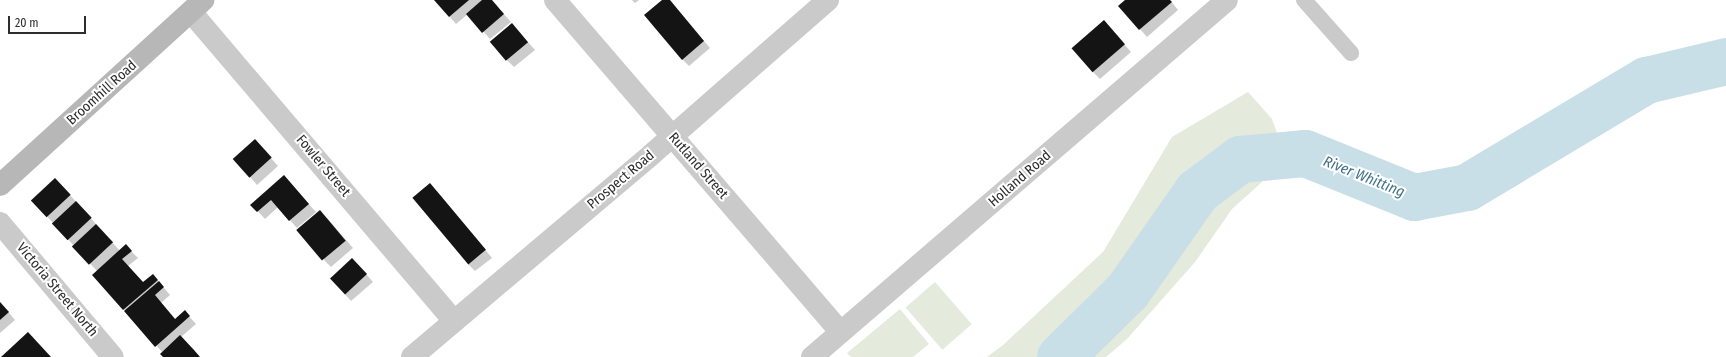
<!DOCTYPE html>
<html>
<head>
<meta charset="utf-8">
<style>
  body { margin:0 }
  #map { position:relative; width:1726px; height:357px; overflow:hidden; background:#fff; font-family:"Fira Sans Condensed",sans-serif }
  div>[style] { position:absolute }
  .green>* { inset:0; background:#e4eadc; transform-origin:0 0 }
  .shadow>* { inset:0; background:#0003 }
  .river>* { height:47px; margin:-23.5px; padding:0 23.5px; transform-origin:23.5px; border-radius:23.5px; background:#c9dfe8 }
  .building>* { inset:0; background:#141414; transform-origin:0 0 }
  .lane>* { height:16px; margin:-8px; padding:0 8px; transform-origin:8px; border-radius:8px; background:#cacaca }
  .street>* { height:22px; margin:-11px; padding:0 11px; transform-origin:11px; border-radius:11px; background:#cacaca }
  .secondary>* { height:22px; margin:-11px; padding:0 11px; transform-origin:11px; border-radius:11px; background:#b7b7b7 }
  span { translate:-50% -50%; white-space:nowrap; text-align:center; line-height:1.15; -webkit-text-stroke:4px #fff; paint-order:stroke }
  .street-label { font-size:14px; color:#2d2d2d }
  .water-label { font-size:15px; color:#427389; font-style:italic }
  .scale { position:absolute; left:8px; top:16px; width:78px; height:18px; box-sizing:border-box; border:2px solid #2d2d2d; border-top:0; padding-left:5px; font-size:12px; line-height:14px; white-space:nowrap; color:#2d2d2d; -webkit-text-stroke:3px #fff; paint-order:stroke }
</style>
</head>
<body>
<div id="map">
  <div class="green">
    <div style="clip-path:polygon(1248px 92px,1272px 119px,1278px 136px,1262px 182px,1232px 209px,1195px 262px,1127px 339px,1106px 357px,987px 357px,1003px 345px,1103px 252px,1172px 137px)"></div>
    <div style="left:935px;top:282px;width:56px;height:39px;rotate:49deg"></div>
    <div style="clip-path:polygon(900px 309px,929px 344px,913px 357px,851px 357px,847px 353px)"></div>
  </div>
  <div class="shadow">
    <div style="clip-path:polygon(435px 0,491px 0,511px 22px,490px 39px,468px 14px,456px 24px)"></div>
    <div style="clip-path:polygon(632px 0,639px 0,635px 3px)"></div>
    <div style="clip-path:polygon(663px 0,669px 0,673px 5px,710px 48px,689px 66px,682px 59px)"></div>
    <div style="clip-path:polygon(1127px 0,1170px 0,1178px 10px,1147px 37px,1140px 29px)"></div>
    <div style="clip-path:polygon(1111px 29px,1131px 52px,1100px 79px,1093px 72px)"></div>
    <div style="clip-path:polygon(519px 32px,535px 50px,514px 67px,507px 60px)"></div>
    <div style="clip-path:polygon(262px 148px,278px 166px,257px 185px,234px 159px)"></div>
    <div style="clip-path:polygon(291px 184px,316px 212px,297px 228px,278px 207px,265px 219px,252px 205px)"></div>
    <div style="clip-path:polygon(62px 186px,120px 251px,126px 246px,138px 258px,128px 266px,143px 283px,153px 275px,170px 295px,161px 303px,176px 320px,185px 312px,196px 324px,181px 337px,200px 357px,164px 357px,163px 353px,93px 275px,97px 271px,32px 200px)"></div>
    <div style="clip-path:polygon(437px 191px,492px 258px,475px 271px,468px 264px)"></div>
    <div style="clip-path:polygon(327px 218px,353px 248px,331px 267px,324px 260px)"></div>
    <div style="clip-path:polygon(359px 266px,373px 282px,351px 301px,330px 278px)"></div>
    <div style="clip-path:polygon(0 302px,15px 320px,0 333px)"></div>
  </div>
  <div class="river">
    <div style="left:1060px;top:357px;width:94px;rotate:-44.6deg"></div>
    <div style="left:1127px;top:291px;width:122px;rotate:-55deg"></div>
    <div style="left:1197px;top:191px;width:54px;rotate:-36.7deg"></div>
    <div style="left:1240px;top:159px;width:65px;rotate:-5.3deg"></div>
    <div style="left:1305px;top:153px;width:118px;rotate:22deg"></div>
    <div style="left:1414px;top:197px;width:54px;rotate:-10.7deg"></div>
    <div style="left:1467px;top:187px;width:209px;rotate:-30.9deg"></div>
    <div style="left:1646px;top:80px;width:82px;rotate:-13.4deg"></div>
  </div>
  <div class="building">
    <div style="clip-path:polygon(434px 0,469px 0,449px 17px)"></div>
    <div style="clip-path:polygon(482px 0,492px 0,504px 14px,482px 33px,466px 14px)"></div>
    <div style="clip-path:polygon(662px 0,670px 0,704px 41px,682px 60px,644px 15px)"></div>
    <div style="clip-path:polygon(1125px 0,1170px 0,1172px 2px,1139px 30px,1118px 6px)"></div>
    <div style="left:1104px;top:20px;width:32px;height:43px;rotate:49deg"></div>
    <div style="left:512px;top:23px;width:25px;height:29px;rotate:50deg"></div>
    <div style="left:255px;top:139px;width:25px;height:30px;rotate:48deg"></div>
    <div style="clip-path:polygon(284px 175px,309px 204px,289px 221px,271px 200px,257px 212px,250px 205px)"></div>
    <div style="left:55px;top:178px;width:23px;height:33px;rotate:47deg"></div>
    <div style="left:430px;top:183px;width:87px;height:23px;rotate:50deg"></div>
    <div style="left:76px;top:201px;width:23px;height:33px;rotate:47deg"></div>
    <div style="left:320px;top:210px;width:40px;height:31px;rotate:50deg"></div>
    <div style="left:96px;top:224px;width:25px;height:33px;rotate:47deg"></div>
    <div style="clip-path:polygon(126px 244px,132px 251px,122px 259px,143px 282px,153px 274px,158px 280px,123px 310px,92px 275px)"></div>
    <div style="left:352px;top:258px;width:22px;height:30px;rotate:47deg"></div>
    <div style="clip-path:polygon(159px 281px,164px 287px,155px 295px,175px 319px,185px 310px,190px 316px,155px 347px,124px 311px)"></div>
    <div style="clip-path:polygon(0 302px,9px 312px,0 320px)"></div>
    <div style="clip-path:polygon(28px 332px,51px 357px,1px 357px)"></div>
    <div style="clip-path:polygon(180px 335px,194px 350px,200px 357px,163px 357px,160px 354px)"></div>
  </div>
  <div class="lane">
    <div style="left:1304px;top:0;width:71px;rotate:48.4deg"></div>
  </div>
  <div class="street">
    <div style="left:555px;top:0;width:438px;rotate:49.3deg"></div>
    <div style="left:191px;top:12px;width:406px;rotate:49.6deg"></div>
    <div style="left:0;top:223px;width:175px;rotate:49.9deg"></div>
    <div style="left:412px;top:357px;width:314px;rotate:-40.2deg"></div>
    <div style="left:652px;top:154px;width:234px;rotate:-41.2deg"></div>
    <div style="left:812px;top:357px;width:547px;rotate:-40.7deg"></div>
  </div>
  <div class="secondary">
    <div style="left:0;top:185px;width:275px;rotate:-42.3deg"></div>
  </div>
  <div class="street-label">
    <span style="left:102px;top:93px;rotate:-42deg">Broomhill Road</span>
    <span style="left:323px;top:166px;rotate:50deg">Fowler Street</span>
    <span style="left:698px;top:166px;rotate:49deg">Rutland Street</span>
    <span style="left:1020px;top:179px;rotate:-41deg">Holland Road</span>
    <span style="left:621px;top:180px;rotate:-40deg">Prospect Road</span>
    <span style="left:57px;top:290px;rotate:50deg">Victoria Street North</span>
  </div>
  <div class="water-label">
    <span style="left:1364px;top:177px;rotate:22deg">River Whitting</span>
  </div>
  <div class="scale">20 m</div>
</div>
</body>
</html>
